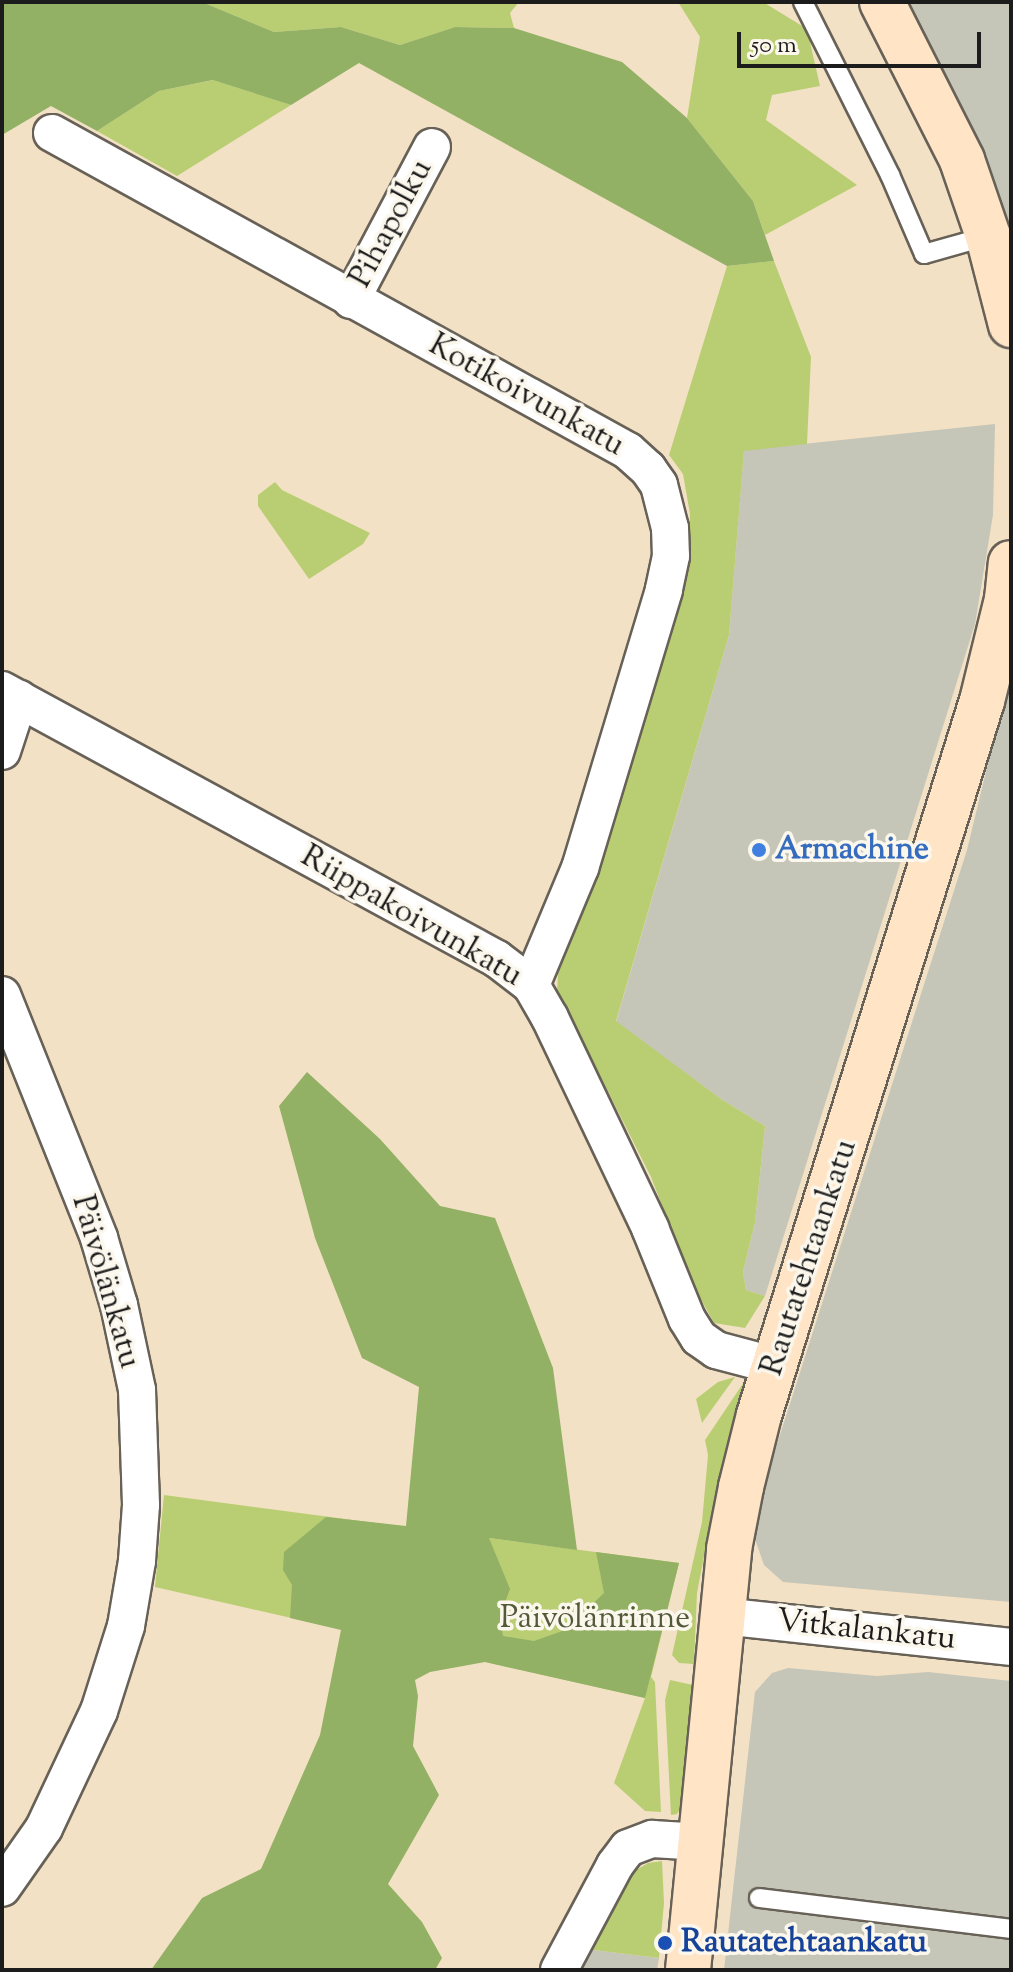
<!DOCTYPE html>
<html>
<head>
<meta charset="utf-8">
<style>
  body { margin:0 }
  #map { position:relative; width:1013px; height:1972px; overflow:hidden; background:#f3e1c5; font-family:"Sorts Mill Goudy",serif }
  div>[style] { position:absolute }
  .industrial>* { inset:0; background:#c5c5b8 }
  .green>* { inset:0; background:#b9ce72 }
  .forest>* { inset:0; background:#92b164 }
  .roads { filter:drop-shadow(2px 0 #676157) drop-shadow(-2px 0 #676157) drop-shadow(0 2px #676157) drop-shadow(0 -2px #676157) }
  .lane>* { height:18px; margin:-9px; padding:0 9px; transform-origin:9px; border-radius:9px; background:#fff }
  .street>* { height:36px; margin:-18px; padding:0 18px; transform-origin:18px; border-radius:18px; background:#fff }
  .secondary>* { height:44px; margin:-22px; padding:0 22px; transform-origin:22px; border-radius:22px; background:#ffe4c6 }
  .dots>* { width:22px; height:22px; translate:-50% -50%; box-sizing:border-box; border:4px solid #fbf7ec; border-radius:50% }
  span { translate:-50% -50%; white-space:nowrap; text-align:center; line-height:1.15; -webkit-text-stroke:7px #fbf7ec; paint-order:stroke }
  .street-label { font-size:32px; color:#1c1c1c }
  .shop-label { font-size:32px; color:#366cbe; font-weight:700 }
  .left { translate:0 -50%; text-align:left }
  .park-label { font-size:32px; color:#535a3a }
  .transit-label { font-size:32px; color:#164399; font-weight:700 }
  .frame { position:absolute; inset:0; border:4px solid #1c1c1c; pointer-events:none }
  .scale { position:absolute; left:737px; top:32px; width:244px; height:36px; box-sizing:border-box; border:4px solid #1c1c1c; border-top:0; padding-left:10px; font-size:24px; line-height:28px; white-space:nowrap; color:#1c1c1c; -webkit-text-stroke:6px #fbf7ec; paint-order:stroke }
</style>
</head>
<body>
<div id="map">
  <div class="industrial">
    <div style="clip-path:polygon(905px 2px,1011px 2px,1011px 241px,995px 185px)"></div>
    <div style="clip-path:polygon(995px 424px,993px 515px,975px 624px,765px 1296px,746px 1290px,743px 1272px,755px 1222px,765px 1126px,721px 1099px,616px 1022px,729px 635px,744px 450px)"></div>
    <div style="clip-path:polygon(1011px 668px,1011px 1602px,783px 1582px,764px 1565px,755px 1539px,756px 1510px,967px 850px)"></div>
    <div style="clip-path:polygon(788px 1668px,877px 1676px,928px 1672px,1011px 1681px,1011px 1970px,724px 1970px,755px 1692px,772px 1673px)"></div>
    <div style="clip-path:polygon(586px 1949px,659px 1958px,657px 1970px,574px 1970px)"></div>
  </div>
  <div class="green">
    <div style="clip-path:polygon(202px 2px,519px 2px,510px 13px,514px 28px,455px 27px,400px 45px,341px 27px,274px 32px)"></div>
    <div style="clip-path:polygon(678px 2px,763px 2px,807px 29px,820px 86px,772px 95px,766px 120px,857px 185px,765px 235px,753px 201px,687px 118px,700px 37px)"></div>
    <div style="clip-path:polygon(214px 80px,291px 105px,177px 176px,97px 131px,159px 91px)"></div>
    <div style="clip-path:polygon(774px 261px,811px 357px,807px 444px,744px 451px,729px 635px,616px 1021px,721px 1099px,765px 1126px,755px 1222px,743px 1272px,746px 1290px,765px 1296px,745px 1328px,714px 1323px,692px 1283px,651px 1177px,557px 990px,559px 961px,665px 642px,689px 548px,690px 514px,683px 474px,669px 455px,727px 266px)"></div>
    <div style="clip-path:polygon(275px 482px,282px 490px,370px 533px,363px 544px,309px 579px,258px 506px,258px 495px)"></div>
    <div style="clip-path:polygon(735px 1377px,702px 1423px,696px 1399px,718px 1382px)"></div>
    <div style="clip-path:polygon(744px 1382px,744px 1394px,720px 1474px,697px 1593px,694px 1664px,679px 1663px,672px 1655px,702px 1522px,708px 1455px,705px 1440px)"></div>
    <div style="clip-path:polygon(164px 1495px,679px 1563px,651px 1677px,655px 1682px,661px 1812px,645px 1811px,614px 1783px,645px 1698px,155px 1587px)"></div>
    <div style="clip-path:polygon(670px 1680px,693px 1685px,682px 1806px,677px 1814px,671px 1815px,665px 1700px)"></div>
    <div style="clip-path:polygon(662px 1861px,664px 1903px,659px 1958px,586px 1949px,633px 1872px,648px 1863px)"></div>
  </div>
  <div class="forest">
    <div style="clip-path:polygon(2px 2px,202px 2px,274px 32px,341px 27px,400px 45px,455px 27px,514px 28px,622px 62px,687px 118px,753px 201px,774px 261px,727px 266px,359px 63px,291px 105px,213px 80px,159px 91px,97px 131px,51px 106px,2px 135px)"></div>
    <div style="clip-path:polygon(307px 1072px,380px 1139px,440px 1206px,495px 1218px,553px 1368px,577px 1550px,489px 1538px,510px 1589px,500px 1616px,503px 1636px,534px 1641px,565px 1630px,604px 1593px,596px 1552px,679px 1563px,645px 1698px,485px 1662px,430px 1672px,415px 1680px,418px 1696px,413px 1746px,439px 1795px,388px 1884px,422px 1922px,442px 1958px,435px 1970px,151px 1970px,202px 1898px,261px 1869px,320px 1735px,341px 1630px,290px 1618px,292px 1585px,283px 1570px,284px 1552px,326px 1517px,406px 1526px,419px 1387px,362px 1358px,315px 1238px,279px 1106px)"></div>
  </div>
  <div class="roads">
    <div class="lane">
      <div style="left:803px;top:2px;width:194px;rotate:63.3deg"></div>
      <div style="left:890px;top:175px;width:86px;rotate:66.7deg"></div>
      <div style="left:924px;top:254px;width:66px;rotate:-15.7deg"></div>
      <div style="left:759px;top:1898px;width:254px;rotate:7deg"></div>
    </div>
    <div class="street">
      <div style="left:52px;top:133px;width:658px;rotate:28.9deg"></div>
      <div style="left:628px;top:451px;width:27px;rotate:42deg"></div>
      <div style="left:648px;top:469px;width:19px;rotate:55deg"></div>
      <div style="left:659px;top:485px;width:44px;rotate:75.7deg"></div>
      <div style="left:670px;top:528px;width:28px;rotate:88deg"></div>
      <div style="left:671px;top:556px;width:35px;rotate:102deg"></div>
      <div style="left:664px;top:590px;width:290px;rotate:106.8deg"></div>
      <div style="left:580px;top:868px;width:127px;rotate:112.7deg"></div>
      <div style="left:351px;top:300px;width:173px;rotate:-62.1deg"></div>
      <div style="left:2px;top:690px;width:563px;rotate:28.52deg"></div>
      <div style="left:497px;top:959px;width:43px;rotate:37.4deg"></div>
      <div style="left:531px;top:985px;width:38px;rotate:60deg"></div>
      <div style="left:550px;top:1018px;width:233px;rotate:64.5deg"></div>
      <div style="left:650px;top:1228px;width:98px;rotate:67.9deg"></div>
      <div style="left:687px;top:1319px;width:22px;rotate:58deg"></div>
      <div style="left:699px;top:1338px;width:21px;rotate:35deg"></div>
      <div style="left:716px;top:1350px;width:62px;rotate:14.9deg"></div>
      <div style="left:2px;top:751px;width:55px;rotate:-71.9deg"></div>
      <div style="left:2px;top:995px;width:262px;rotate:68.2deg"></div>
      <div style="left:99px;top:1238px;width:70px;rotate:73.4deg"></div>
      <div style="left:119px;top:1305px;width:87px;rotate:78deg"></div>
      <div style="left:137px;top:1390px;width:115px;rotate:88deg"></div>
      <div style="left:141px;top:1505px;width:56px;rotate:94.1deg"></div>
      <div style="left:137px;top:1561px;width:66px;rotate:99.6deg"></div>
      <div style="left:126px;top:1626px;width:89px;rotate:107.6deg"></div>
      <div style="left:99px;top:1711px;width:129px;rotate:115.2deg"></div>
      <div style="left:44px;top:1828px;width:73px;rotate:125deg"></div>
      <div style="left:722px;top:1616px;width:291px;rotate:6.1deg"></div>
      <div style="left:559px;top:1970px;width:119px;rotate:-61.9deg"></div>
      <div style="left:615px;top:1865px;width:21px;rotate:-53deg"></div>
      <div style="left:628px;top:1848px;width:26px;rotate:-21deg"></div>
      <div style="left:652px;top:1839px;width:51px;rotate:3.4deg"></div>
    </div>
    <div class="secondary">
      <div style="left:882px;top:2px;width:177px;rotate:63.1deg"></div>
      <div style="left:962px;top:160px;width:80px;rotate:71.1deg"></div>
      <div style="left:988px;top:236px;width:92px;rotate:75.5deg"></div>
      <div style="left:688px;top:1970px;width:423px;rotate:-84.4deg"></div>
      <div style="left:729px;top:1549px;width:63px;rotate:-79deg"></div>
      <div style="left:741px;top:1487px;width:74px;rotate:-76deg"></div>
      <div style="left:759px;top:1415px;width:748px;rotate:-72.66deg"></div>
      <div style="left:982px;top:701px;width:105px;rotate:-76.2deg"></div>
      <div style="left:1007px;top:599px;width:36px;rotate:-84deg"></div>
    </div>
  </div>
  <div class="dots">
    <div style="left:759px;top:850px;background:#3f7fe0"></div>
    <div style="left:665px;top:1943px;background:#1a4fb4"></div>
  </div>
  <div class="street-label">
    <span style="left:392px;top:224px;rotate:-62deg">Pihapolku</span>
    <span style="left:526px;top:396px;rotate:29deg">Kotikoivunkatu</span>
    <span style="left:411px;top:917px;rotate:30deg">Riippakoivunkatu</span>
    <span style="left:810px;top:1258px;rotate:-72deg">Rautatehtaankatu</span>
    <span style="left:105px;top:1282px;rotate:74deg">Päivölänkatu</span>
    <span style="left:866px;top:1631px;rotate:6deg">Vitkalankatu</span>
  </div>
  <div class="shop-label">
    <span class="left" style="left:775px;top:850px">Armachine</span>
  </div>
  <div class="park-label">
    <span style="left:595px;top:1619px">Päivölänrinne</span>
  </div>
  <div class="transit-label">
    <span class="left" style="left:681px;top:1943px">Rautatehtaankatu</span>
  </div>
  <div class="frame"></div>
  <div class="scale">50 m</div>
</div>
</body>
</html>
